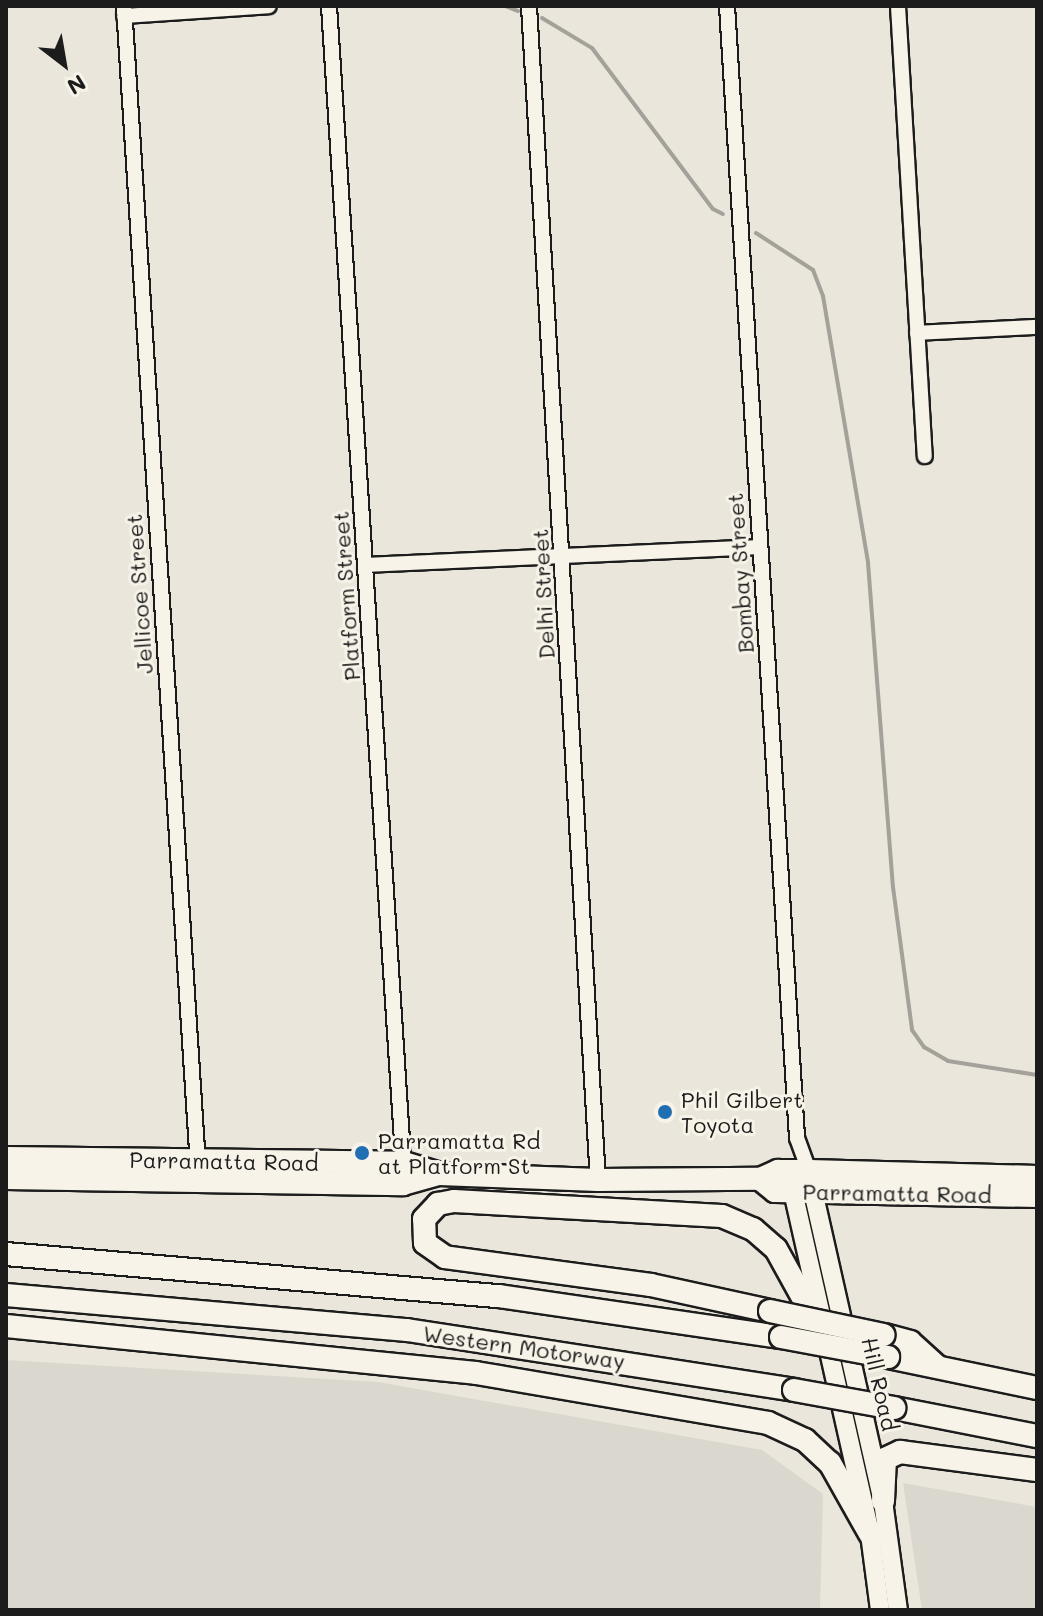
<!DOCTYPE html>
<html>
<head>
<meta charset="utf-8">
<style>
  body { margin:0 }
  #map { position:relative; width:1043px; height:1616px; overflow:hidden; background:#eae6dc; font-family:Mali,sans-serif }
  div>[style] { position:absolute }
  .built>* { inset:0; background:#dad7ce }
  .stream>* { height:4px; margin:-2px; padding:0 2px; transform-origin:2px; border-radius:2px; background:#a3a19a }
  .roads { filter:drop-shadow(2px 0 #1c1c1c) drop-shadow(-2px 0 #1c1c1c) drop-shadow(0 2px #1c1c1c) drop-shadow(0 -2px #1c1c1c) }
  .minor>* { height:14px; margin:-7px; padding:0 7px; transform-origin:7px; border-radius:7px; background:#f7f3e8 }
  .major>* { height:18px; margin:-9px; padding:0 9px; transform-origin:9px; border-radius:9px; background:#f7f3e8 }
  .highway>* { height:22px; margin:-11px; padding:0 11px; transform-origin:11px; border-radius:11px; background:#f7f3e8 }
  .bridges { filter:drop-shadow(2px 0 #1c1c1c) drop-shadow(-2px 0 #1c1c1c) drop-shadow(0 2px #1c1c1c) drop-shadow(0 -2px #1c1c1c) }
  .highway-bridge>* { height:22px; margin:-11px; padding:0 11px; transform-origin:11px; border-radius:11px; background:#f7f3e8 }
  .dots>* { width:22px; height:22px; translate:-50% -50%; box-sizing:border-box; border:4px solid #f7f3e8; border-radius:50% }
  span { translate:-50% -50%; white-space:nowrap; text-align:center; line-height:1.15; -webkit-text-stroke:6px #f7f3e8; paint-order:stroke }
  .street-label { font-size:22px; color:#1c1c1c }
  .poi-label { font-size:22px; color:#1c1c1c }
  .left { translate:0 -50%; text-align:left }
  .frame { position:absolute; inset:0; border:8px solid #1c1c1c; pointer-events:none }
  .north { position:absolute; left:24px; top:24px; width:80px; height:80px; -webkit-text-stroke:6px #f7f3e8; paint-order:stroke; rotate:149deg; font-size:22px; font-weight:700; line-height:32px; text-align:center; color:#1c1c1c }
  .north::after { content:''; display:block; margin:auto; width:28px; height:36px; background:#1c1c1c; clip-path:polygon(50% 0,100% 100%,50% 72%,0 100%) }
</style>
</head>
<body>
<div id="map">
  <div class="built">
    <div style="clip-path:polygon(6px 1360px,378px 1382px,762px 1450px,823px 1494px,820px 1610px,6px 1610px)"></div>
    <div style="clip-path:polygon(903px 1483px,1037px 1507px,1037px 1610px,922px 1610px)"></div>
  </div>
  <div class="stream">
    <div style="left:505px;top:6px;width:14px;rotate:21deg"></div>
    <div style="left:542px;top:18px;width:58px;rotate:31deg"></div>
    <div style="left:592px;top:48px;width:201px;rotate:53.1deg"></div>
    <div style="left:713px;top:209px;width:11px;rotate:27deg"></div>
    <div style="left:756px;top:233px;width:68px;rotate:33deg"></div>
    <div style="left:813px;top:270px;width:28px;rotate:69deg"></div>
    <div style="left:823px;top:296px;width:271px;rotate:80.4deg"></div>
    <div style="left:868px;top:563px;width:325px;rotate:85.6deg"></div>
    <div style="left:893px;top:887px;width:144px;rotate:82.4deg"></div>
    <div style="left:912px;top:1030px;width:21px;rotate:55deg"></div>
    <div style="left:924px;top:1047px;width:28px;rotate:30deg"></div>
    <div style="left:948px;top:1061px;width:90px;rotate:8.9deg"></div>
  </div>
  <div class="roads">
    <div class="minor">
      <div style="left:124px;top:6px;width:1163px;rotate:86.35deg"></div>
      <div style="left:329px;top:6px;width:1167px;rotate:86.32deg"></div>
      <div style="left:529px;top:6px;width:1176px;rotate:86.64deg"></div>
      <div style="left:727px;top:6px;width:1134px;rotate:86.46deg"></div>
      <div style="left:797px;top:1138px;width:35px;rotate:70deg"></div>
      <div style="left:898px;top:6px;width:451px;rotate:86.6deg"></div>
      <div style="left:124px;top:16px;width:145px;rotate:-3.9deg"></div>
      <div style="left:917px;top:333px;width:120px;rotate:-2.9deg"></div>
      <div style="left:366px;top:565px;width:394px;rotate:-2.6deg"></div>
    </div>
    <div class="major">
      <div style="left:790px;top:1178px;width:365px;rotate:77.3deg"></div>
      <div style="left:870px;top:1534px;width:77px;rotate:82.5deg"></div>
      <div style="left:810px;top:1178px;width:331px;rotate:77.3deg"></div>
      <div style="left:883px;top:1501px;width:110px;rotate:82.2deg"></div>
    </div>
    <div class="highway">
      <div style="left:6px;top:1158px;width:398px;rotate:0.7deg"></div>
      <div style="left:404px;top:1163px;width:37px;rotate:17deg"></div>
      <div style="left:6px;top:1178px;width:397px;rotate:0.9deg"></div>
      <div style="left:403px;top:1184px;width:37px;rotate:-16deg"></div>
      <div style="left:439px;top:1174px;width:159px;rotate:2.2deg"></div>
      <div style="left:598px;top:1180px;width:162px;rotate:-0.4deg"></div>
      <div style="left:760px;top:1179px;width:20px;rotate:-24deg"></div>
      <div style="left:778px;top:1171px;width:31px"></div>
      <div style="left:809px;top:1171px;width:228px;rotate:1.5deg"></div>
      <div style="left:760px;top:1179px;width:19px;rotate:39deg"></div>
      <div style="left:775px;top:1191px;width:262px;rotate:1.1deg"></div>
      <div style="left:6px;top:1254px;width:495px;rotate:4.9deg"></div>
      <div style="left:499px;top:1296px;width:285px;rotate:8.3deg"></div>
      <div style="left:6px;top:1295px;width:403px;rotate:5deg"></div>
      <div style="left:407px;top:1330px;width:392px;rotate:8.8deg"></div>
      <div style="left:770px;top:1311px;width:122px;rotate:-167.7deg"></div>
      <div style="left:651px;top:1285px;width:208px;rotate:-172.3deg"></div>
      <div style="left:445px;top:1257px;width:24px;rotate:-145deg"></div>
      <div style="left:425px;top:1243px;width:24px;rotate:-92deg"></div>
      <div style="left:424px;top:1219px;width:21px;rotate:-47deg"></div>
      <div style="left:438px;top:1204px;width:16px;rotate:-11deg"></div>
      <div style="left:454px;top:1201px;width:268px;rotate:3.2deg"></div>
      <div style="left:722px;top:1216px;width:34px;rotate:23deg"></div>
      <div style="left:753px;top:1229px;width:30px;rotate:41deg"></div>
      <div style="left:776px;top:1249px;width:99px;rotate:61.1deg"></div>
      <div style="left:6px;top:1326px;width:472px;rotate:5.7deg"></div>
      <div style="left:476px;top:1373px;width:296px;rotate:9.7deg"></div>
      <div style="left:768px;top:1423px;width:41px;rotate:24.7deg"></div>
      <div style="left:805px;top:1440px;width:34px;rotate:43deg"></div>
      <div style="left:830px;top:1463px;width:81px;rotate:60.6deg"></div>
      <div style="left:884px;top:1335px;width:27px;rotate:15deg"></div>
      <div style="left:910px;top:1342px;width:36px;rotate:42deg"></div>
      <div style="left:888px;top:1357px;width:152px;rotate:11.8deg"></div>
      <div style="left:894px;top:1408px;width:146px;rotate:11.1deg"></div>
      <div style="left:883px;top:1501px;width:42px;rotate:-87.3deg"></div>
      <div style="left:885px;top:1459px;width:17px;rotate:-25deg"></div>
      <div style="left:900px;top:1452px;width:138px;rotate:7.5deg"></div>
    </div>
  </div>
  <div class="bridges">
    <div class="highway-bridge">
      <div style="left:770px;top:1311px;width:116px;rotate:11.9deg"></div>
      <div style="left:781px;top:1337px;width:109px;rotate:10.6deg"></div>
      <div style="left:794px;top:1390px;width:102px;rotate:10.2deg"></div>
    </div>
  </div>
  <div class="dots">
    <div style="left:665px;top:1112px;background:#1f6fb2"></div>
    <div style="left:362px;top:1153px;background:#1f6fb2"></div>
  </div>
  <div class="street-label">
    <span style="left:740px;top:573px;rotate:-94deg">Bombay Street</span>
    <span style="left:139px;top:594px;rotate:-94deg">Jellicoe Street</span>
    <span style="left:543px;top:594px;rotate:-93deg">Delhi Street</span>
    <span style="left:346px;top:596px;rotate:-94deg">Platform Street</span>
    <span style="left:224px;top:1161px;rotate:1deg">Parramatta Road</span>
    <span style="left:897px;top:1193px;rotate:1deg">Parramatta Road</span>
    <span style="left:524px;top:1347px;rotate:8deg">Western Motorway</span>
    <span style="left:880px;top:1384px;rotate:77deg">Hill Road</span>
  </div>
  <div class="poi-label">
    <span class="left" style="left:681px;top:1112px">Phil Gilbert<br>Toyota</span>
    <span class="left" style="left:378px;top:1153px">Parramatta Rd<br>at Platform St</span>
  </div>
  <div class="frame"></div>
  <div class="north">N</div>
</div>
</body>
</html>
